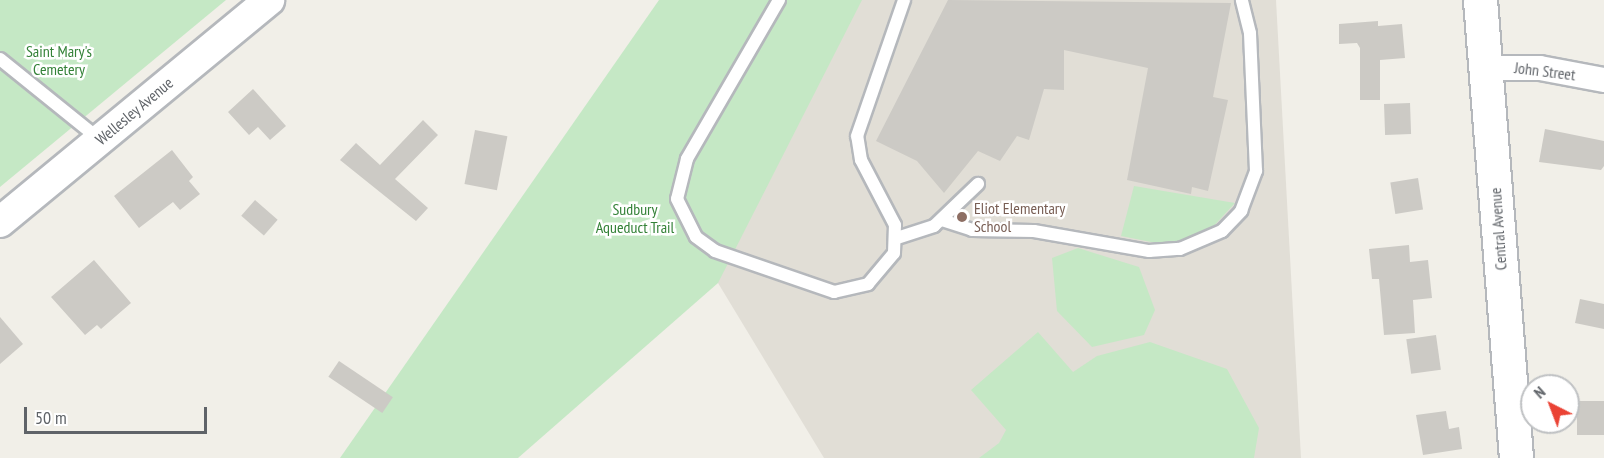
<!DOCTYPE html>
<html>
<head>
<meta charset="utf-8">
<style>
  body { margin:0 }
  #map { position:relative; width:1604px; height:458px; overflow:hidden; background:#f1efe8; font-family:"PT Sans Narrow",sans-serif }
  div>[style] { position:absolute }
  .education>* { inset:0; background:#e1ded6 }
  .green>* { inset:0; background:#c5e8c5 }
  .building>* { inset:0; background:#cccac5; transform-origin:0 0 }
  .roads { filter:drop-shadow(2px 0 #b5b8bc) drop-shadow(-2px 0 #b5b8bc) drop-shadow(0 2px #b5b8bc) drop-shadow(0 -2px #b5b8bc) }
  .service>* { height:12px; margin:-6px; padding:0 6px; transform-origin:6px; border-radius:6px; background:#fff }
  .minor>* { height:24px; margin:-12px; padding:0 12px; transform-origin:12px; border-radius:12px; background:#fff }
  .tertiary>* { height:30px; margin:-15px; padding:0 15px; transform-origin:15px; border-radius:15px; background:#fff }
  .secondary>* { height:33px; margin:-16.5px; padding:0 16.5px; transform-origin:16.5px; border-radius:16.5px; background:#fff }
  .dots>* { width:16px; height:16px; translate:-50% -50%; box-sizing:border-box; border:3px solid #fff; border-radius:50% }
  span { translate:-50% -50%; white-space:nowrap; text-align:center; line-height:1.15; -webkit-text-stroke:5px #fff; paint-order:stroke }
  .park-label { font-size:16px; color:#348238 }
  .street-label { font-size:16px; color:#5f6368 }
  .education-label { font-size:16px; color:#785e54 }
  .left { translate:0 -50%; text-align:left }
  .north { position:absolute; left:1520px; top:374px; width:60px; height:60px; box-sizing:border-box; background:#fff; border:2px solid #bfc1c3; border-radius:50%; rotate:318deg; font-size:16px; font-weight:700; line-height:24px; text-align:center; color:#5f6368 }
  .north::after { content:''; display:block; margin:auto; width:21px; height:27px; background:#ea4335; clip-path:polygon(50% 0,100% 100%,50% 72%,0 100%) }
  .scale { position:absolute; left:24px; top:407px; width:183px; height:27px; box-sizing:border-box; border:3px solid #5f6368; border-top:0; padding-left:8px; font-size:18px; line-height:21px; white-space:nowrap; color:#5f6368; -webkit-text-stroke:4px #fff; paint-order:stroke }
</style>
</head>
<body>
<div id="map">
  <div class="education">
    <div style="clip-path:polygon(659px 0,1276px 0,1301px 458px,824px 458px,718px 283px)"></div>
  </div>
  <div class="green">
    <div style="clip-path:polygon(0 0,226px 0,0 187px)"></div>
    <div style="clip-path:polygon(659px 0,862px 0,718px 283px,518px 458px,340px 458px)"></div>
    <div style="clip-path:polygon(1134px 186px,1235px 203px,1211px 229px,1182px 243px,1161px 244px,1121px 236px)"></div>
    <div style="clip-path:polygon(1078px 248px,1139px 267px,1155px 310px,1144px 335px,1092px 347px,1057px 311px,1052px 258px)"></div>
    <div style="clip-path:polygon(1038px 332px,1073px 372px,1097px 356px,1150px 342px,1227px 369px,1259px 428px,1254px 458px,979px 458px,999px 443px,1006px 430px,971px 390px)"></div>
  </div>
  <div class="building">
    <div style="clip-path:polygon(948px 0,1231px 3px,1213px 97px,1228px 100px,1208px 191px,1192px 187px,1191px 194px,1127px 180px,1148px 68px,1064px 50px,1064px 90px,1044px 89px,1029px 140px,1017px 136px,1000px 161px,978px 151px,944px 193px,917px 161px,876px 141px)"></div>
    <div style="clip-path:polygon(1378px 21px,1378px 26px,1402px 24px,1405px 58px,1380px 60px,1380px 100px,1360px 100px,1360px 48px,1357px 43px,1339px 44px,1339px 24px)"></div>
    <div style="clip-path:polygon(253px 89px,286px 126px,270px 140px,258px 127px,249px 135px,228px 112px)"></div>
    <div style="left:1410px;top:103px;width:31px;height:26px;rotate:88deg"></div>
    <div style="clip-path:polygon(423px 120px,438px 135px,395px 179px,428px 208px,416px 221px,340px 160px,356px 143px,380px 165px)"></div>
    <div style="clip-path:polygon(1545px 129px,1604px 141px,1604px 166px,1601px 170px,1539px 162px)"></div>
    <div style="left:475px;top:130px;width:33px;height:55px;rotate:11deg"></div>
    <div style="clip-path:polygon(172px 150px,193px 177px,189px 181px,200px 194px,180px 210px,173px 202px,139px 228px,114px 196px)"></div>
    <div style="left:1418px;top:178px;width:32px;height:28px;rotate:81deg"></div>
    <div style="left:255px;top:200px;width:30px;height:21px;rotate:41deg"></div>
    <div style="clip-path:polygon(1409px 245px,1410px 262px,1428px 260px,1432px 298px,1413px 300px,1415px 333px,1384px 335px,1379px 279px,1372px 279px,1369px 249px)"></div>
    <div style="clip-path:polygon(94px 260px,131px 303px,101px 329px,97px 325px,85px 335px,51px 297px)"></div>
    <div style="clip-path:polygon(1580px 299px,1604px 304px,1604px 329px,1575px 323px)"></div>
    <div style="clip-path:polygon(0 317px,23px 344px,0 364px)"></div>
    <div style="left:1436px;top:335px;width:35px;height:30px;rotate:82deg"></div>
    <div style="left:339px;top:361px;width:65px;height:19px;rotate:34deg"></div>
    <div style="left:1604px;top:401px;width:34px;height:27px;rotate:90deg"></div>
    <div style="clip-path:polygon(1446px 411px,1449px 429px,1459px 427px,1462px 449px,1423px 455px,1416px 415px)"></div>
  </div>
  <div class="roads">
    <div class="service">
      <div style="left:779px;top:0;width:184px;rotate:120.1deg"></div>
      <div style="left:687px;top:159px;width:41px;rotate:104deg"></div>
      <div style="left:677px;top:199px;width:42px;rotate:63.4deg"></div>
      <div style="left:696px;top:237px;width:24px;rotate:36deg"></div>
      <div style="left:715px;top:251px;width:126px;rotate:19deg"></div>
      <div style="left:834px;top:292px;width:35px;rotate:-13deg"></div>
      <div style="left:868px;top:284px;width:40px;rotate:-50deg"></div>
      <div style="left:894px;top:253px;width:28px;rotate:-88deg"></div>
      <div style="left:895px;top:225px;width:73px;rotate:-117.6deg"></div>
      <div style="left:861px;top:160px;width:24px;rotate:-99deg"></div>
      <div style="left:857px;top:136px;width:144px;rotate:-70.9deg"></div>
      <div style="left:0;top:59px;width:127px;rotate:38.9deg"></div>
      <div style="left:942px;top:220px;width:32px;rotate:18deg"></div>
      <div style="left:972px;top:230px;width:62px;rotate:0.9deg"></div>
      <div style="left:1034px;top:231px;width:117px;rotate:9.9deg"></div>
      <div style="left:1149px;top:251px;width:31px;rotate:-4deg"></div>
      <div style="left:1180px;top:249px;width:46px;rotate:-23.2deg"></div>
      <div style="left:1222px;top:231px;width:28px;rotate:-46deg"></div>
      <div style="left:1241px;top:211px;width:43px;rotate:-69.4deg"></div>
      <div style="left:1256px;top:171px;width:138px;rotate:-92.5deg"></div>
      <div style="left:1250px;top:33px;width:34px;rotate:-104deg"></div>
      <div style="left:897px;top:238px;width:39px;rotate:-18deg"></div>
      <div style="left:934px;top:226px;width:61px;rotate:-43.7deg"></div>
    </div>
    <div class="minor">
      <div style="left:1485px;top:68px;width:55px"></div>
      <div style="left:1540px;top:68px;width:65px;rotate:10.6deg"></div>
    </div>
    <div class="tertiary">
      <div style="left:0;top:222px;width:349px;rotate:-39.5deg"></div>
    </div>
    <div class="secondary">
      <div style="left:1480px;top:0;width:459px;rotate:85.5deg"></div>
    </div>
  </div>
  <div class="dots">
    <div style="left:962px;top:217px;background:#8d6e63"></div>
  </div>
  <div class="park-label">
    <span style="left:59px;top:60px">Saint Mary's<br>Cemetery</span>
    <span style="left:635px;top:218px">Sudbury<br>Aqueduct Trail</span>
  </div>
  <div class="street-label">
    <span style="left:1545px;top:71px;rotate:7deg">John Street</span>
    <span style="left:134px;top:111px;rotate:-40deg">Wellesley Avenue</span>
    <span style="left:1498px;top:229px;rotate:-94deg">Central Avenue</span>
  </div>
  <div class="education-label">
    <span class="left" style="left:974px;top:217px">Eliot Elementary<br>School</span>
  </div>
  <div class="north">N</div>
  <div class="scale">50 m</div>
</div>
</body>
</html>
